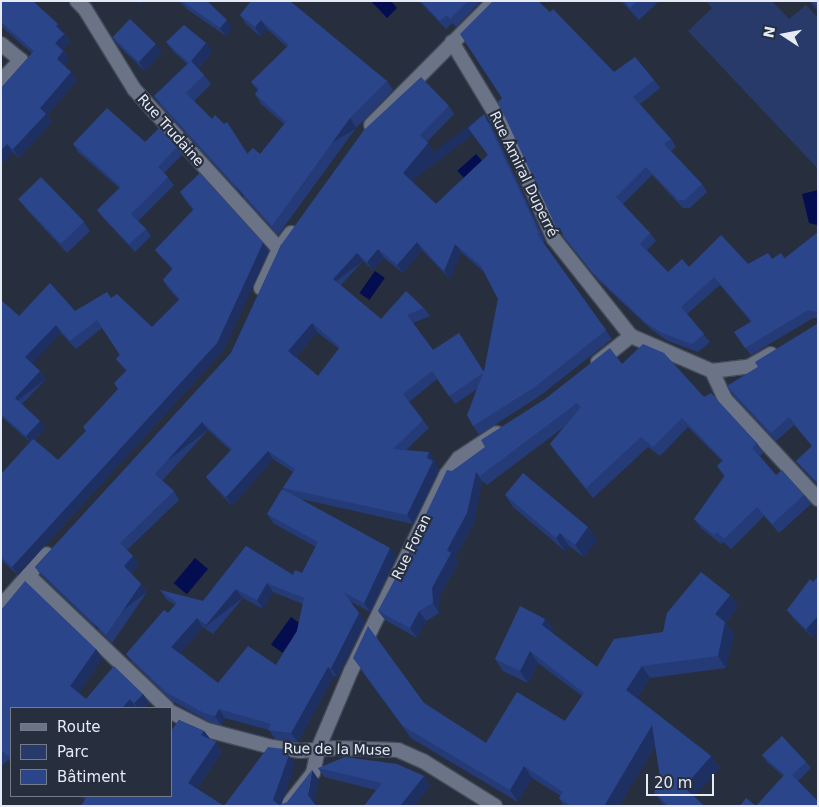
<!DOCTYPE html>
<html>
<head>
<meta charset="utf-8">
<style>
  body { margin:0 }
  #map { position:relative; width:819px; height:807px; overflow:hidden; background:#272f3f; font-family:"DejaVu Sans",sans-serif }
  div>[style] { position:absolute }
  .green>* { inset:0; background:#273a69 }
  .water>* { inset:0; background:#030d4f; transform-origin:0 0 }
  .roads { filter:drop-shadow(1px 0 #434a58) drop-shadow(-1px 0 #434a58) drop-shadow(0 1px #434a58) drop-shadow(0 -1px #434a58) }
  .minor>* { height:14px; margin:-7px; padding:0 7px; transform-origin:7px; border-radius:7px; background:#6b7386 }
  .secondary>* { height:14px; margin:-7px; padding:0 7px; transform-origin:7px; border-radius:7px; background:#6b7386 }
  .wall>* { inset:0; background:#253b77 }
  .shaded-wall>* { inset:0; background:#1e3061; transform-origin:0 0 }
  .building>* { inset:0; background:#2b458a; transform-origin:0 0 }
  span { translate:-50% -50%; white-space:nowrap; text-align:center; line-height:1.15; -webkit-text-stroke:4.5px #272f3f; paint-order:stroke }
  .street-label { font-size:14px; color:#e5eaf5 }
  .frame { position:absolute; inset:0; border:2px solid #e5eaf5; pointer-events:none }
  .legend { position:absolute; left:10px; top:707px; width:162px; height:90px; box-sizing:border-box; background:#272f3f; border:1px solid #737a88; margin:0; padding:6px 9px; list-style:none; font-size:15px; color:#e5eaf5 }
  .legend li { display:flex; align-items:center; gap:10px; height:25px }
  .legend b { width:25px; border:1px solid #737a88 }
  .north { position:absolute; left:759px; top:10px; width:50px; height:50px; -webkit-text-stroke:4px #272f3f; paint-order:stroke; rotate:281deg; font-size:14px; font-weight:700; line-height:20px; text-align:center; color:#e5eaf5 }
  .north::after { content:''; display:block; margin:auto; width:18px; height:22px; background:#e5eaf5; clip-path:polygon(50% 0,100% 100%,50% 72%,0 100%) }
  .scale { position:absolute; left:646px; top:774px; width:68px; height:22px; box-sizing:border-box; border:2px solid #e5eaf5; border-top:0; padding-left:6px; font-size:15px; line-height:18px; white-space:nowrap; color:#e5eaf5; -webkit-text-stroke:4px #272f3f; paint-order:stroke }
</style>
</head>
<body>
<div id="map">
  <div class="green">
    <div style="clip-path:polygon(706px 1px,772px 1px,789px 19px,806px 5px,818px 18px,818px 169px,688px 31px,712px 8px)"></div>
  </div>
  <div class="water">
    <div style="clip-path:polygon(371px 1px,391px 1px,397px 8px,387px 18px)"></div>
    <div style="left:476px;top:154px;width:13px;height:25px;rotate:48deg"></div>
    <div style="clip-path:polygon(818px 190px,818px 225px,817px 225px,809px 223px,802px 194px)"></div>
    <div style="left:375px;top:271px;width:12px;height:27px;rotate:35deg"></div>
    <div style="left:195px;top:558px;width:17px;height:33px;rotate:40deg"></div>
    <div style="left:291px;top:617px;width:14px;height:34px;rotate:36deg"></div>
  </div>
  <div class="roads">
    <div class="minor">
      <div style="left:77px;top:1px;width:11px;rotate:45deg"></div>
      <div style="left:85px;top:9px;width:94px;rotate:58.5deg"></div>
      <div style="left:134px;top:89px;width:216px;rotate:47.8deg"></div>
      <div style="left:452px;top:42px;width:106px;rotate:58.9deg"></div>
      <div style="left:507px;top:133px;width:116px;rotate:66.1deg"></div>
      <div style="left:554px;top:239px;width:124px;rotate:51.6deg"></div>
      <div style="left:631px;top:336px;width:88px;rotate:23.4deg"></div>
      <div style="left:712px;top:371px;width:31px;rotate:65deg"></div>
      <div style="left:725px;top:399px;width:137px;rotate:47.1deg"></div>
      <div style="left:1px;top:44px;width:26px;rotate:39deg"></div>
      <div style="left:21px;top:60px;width:29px;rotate:134deg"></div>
      <div style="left:598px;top:362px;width:42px;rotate:-38.2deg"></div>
      <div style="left:712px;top:371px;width:38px;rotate:-7deg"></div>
      <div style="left:750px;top:366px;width:24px;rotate:-30deg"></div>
      <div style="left:28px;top:575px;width:192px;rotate:43.7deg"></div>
      <div style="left:171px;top:712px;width:40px;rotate:26.6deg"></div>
      <div style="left:207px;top:730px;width:67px;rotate:14.7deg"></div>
      <div style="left:272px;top:747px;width:29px;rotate:8deg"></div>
      <div style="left:301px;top:751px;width:35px;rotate:-5deg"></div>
      <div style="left:336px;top:748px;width:62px;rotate:1.8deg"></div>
      <div style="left:398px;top:750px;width:27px;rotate:24deg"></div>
      <div style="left:423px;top:761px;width:85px;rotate:32deg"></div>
      <div style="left:287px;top:806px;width:42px;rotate:-51.8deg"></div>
      <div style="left:313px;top:773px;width:25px;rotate:-78deg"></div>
      <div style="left:318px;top:749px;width:85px;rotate:-67.1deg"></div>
      <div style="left:351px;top:671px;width:218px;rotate:-64.1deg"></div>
      <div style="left:446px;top:475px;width:21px;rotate:-53deg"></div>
      <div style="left:459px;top:458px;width:45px;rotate:-33.3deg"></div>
    </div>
    <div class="secondary">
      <div style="left:371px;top:125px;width:175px;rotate:-45.2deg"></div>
      <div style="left:261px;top:288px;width:43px;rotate:-65.2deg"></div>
      <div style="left:279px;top:249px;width:20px;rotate:-53deg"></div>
      <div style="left:1px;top:606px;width:69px;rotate:-48.5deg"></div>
    </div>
  </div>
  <div class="wall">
    <div style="clip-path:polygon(1px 1px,64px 33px,70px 42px,63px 50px,69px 59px,64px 65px,77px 80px,47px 115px,52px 122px,19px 158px,13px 152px,1px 165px,1px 88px,32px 53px,1px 26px)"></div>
    <div style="clip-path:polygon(179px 1px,207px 1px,232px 28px,226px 36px,187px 9px)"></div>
    <div style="clip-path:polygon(251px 1px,387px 81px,393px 90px,356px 128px,278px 235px,161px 106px,154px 96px,187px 64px,173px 51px,166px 42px,206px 43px,212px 52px,198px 69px,204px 75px,211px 84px,194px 101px,212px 119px,224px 124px,233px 131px,248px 154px,260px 154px,284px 124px,261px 104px,255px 94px,258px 91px,251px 82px,287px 47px,267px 29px,261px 37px,246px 24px,240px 15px)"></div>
    <div style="clip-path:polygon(419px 1px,481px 1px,456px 27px,452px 23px,446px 29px)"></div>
    <div style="clip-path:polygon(621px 1px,658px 1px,658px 2px,639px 20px)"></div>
    <div style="clip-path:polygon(809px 1px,818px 1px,818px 11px)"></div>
    <div style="clip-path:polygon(112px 37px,162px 52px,145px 71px,118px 45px)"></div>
    <div style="clip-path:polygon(614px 72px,654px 80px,660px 88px,640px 104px,671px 139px,676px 147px,671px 151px,702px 184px,707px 192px,690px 208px,683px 208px,652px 175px,623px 204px,650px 233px,656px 241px,647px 250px,668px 272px,689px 267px,748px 264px,768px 253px,772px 259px,781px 253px,785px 258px,818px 232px,818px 318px,813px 318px,751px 355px,734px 332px,751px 322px,720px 285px,687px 314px,710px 342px,698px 352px,668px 341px,652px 330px,598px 280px,556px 227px,502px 98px)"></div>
    <div style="clip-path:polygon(evenodd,449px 106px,454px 114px,427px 142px,433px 151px,410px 180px,436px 204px,488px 155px,484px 114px,490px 122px,545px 241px,543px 242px,612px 339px,541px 395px,479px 435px,473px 426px,477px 389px,455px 404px,437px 379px,409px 402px,429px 428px,406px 450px,435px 460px,434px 462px,439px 470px,413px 524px,301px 499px,396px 557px,370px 612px,350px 601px,365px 622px,337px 677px,334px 676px,298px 742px,275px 739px,269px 730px,225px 718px,221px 725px,210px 722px,172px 701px,132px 662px,126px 654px,168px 613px,175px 605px,166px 599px,160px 590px,203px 601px,246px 546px,293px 575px,302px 573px,316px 547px,273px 523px,267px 514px,284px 490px,283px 488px,293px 472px,273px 459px,232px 506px,212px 485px,206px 477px,231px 451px,208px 430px,162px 481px,174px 491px,179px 500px,127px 550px,139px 564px,131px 573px,141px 584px,147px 592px,112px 643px,41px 575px,35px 567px,231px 353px,281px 245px,449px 106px,422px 250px,450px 279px,461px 252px,484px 272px,498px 299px,484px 371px,433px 350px,413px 323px,430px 316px,424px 308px,381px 319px,341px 285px,363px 261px,373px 270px,384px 258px,403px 273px,422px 250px,449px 106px,317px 332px,339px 349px,318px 376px,296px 357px,317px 332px,449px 106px,273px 592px,303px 604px,297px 631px,276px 665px,218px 683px,180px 653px,203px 627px,213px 634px,243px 598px,263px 609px,273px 592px)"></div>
    <div style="clip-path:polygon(145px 142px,177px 147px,182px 155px,164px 173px,174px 185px,138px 221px,146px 229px,151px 236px,135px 252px,103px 218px,97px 210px,119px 188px,78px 152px,73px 144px)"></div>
    <div style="clip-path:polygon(evenodd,180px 192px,269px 251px,223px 351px,18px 575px,1px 560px,1px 474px,30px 442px,3px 418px,1px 420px,1px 300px,19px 316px,75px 311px,111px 298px,152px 327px,179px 300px,168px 288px,163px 280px,172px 269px,161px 257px,155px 250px,193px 210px,185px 200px,180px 192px,102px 328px,120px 355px,116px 359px,126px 371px,118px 389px,86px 431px,58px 460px,35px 440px,45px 428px,22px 404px,46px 379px,32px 363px,61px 333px,76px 349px,102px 328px)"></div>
    <div style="clip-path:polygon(20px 201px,84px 222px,90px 231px,67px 253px,26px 209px)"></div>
    <div style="clip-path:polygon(818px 322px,818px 485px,802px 468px,796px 461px,812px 446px,794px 425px,776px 441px,732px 394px,727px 386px,758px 367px,817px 324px)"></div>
    <div style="clip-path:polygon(622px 364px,704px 397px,757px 443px,763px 453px,760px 456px,776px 475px,804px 495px,811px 504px,779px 533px,764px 516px,731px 549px,724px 542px,721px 544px,701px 528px,694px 519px,724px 476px,717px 466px,722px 461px,688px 427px,660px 456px,648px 447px,593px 498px,557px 454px,550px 444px,564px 427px,487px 485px,482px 481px,474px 523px,455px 558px,458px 562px,439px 598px,439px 613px,426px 621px,417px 638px,385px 620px,378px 611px,426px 521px,424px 518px,452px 471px)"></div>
    <div style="clip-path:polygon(505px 495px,597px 540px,584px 557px,569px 546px,565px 551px,513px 507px)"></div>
    <div style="clip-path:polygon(818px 577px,818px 631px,812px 637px,793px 618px,787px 610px)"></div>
    <div style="clip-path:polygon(730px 595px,738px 607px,726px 623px,734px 634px,726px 668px,650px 678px,637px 698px,711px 756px,720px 768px,694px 796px,704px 806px,665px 806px,662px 803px,654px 792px,661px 783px,655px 745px,619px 806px,564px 806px,559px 798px,561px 796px,532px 778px,518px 802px,411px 738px,361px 670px,424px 703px,486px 743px,565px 721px,582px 696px,538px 663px,528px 683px,503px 671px,495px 659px,545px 619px,554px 630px,552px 633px,597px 667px)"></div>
    <div style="clip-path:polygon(1px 610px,96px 649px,102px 658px,79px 693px,86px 699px,143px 694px,149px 703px,144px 708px,11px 708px,11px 762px,8px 760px,1px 766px)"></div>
    <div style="clip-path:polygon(179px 720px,204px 731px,211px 740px,216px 742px,222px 752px,197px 789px,224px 806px,81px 806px,85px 800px,80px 796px,171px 796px,171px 731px)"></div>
    <div style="clip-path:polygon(762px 755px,806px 762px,811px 768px,798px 781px,756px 806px,783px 776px,767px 762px)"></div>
    <div style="clip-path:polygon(318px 768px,424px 776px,430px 786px,414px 806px,364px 806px,376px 790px,324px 777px)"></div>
  </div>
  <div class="shaded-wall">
    <div style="clip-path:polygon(137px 1px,144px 1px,140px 6px)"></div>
    <div style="clip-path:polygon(227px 20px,232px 28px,226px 36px,220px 28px)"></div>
    <div style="clip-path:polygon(261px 20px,267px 29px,261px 37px,255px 27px)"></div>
    <div style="left:58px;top:24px;width:11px;height:3px;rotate:56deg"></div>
    <div style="clip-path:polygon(64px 34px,70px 42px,61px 52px,55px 43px)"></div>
    <div style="clip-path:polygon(206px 43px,212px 52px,197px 70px,191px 61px)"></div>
    <div style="clip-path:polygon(156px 44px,162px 52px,145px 71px,139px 62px)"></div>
    <div style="clip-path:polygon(63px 51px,69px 59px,63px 67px,57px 59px)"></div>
    <div style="clip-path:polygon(71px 72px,77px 80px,47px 115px,52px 122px,19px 158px,13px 149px,40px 108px)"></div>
    <div style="left:484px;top:114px;width:10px;height:131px;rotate:53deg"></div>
    <div style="left:350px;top:118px;width:12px;height:133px;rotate:59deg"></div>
    <div style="clip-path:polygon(428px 143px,433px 151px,409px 181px,403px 173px)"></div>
    <div style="clip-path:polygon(7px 144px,13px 152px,1px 165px,1px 150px)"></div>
    <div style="clip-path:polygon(417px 242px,422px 250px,403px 273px,397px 265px)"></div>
    <div style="clip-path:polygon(263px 243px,269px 251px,223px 351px,18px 575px,12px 567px)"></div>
    <div style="clip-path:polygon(455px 244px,461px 252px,450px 279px,444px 271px)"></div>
    <div style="clip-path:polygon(378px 249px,384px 258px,373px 270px,367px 262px)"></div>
    <div style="left:357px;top:253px;width:10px;height:35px;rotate:53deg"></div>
    <div style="clip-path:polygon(312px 323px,317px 332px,294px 359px,288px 351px)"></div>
    <div style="clip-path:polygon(56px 325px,61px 333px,31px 365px,25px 357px)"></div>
    <div style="left:40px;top:371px;width:10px;height:37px;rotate:53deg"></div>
    <div style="clip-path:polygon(40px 421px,45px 428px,31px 444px,26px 436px)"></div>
    <div style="left:202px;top:422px;width:10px;height:70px;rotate:53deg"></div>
    <div style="clip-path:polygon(268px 451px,273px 459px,232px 506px,226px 497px)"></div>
    <div style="clip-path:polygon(429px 452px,435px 460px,434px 462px,439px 470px,413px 524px,407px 515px,427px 458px)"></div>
    <div style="clip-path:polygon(476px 472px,482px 481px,474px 523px,455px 558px,458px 562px,439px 598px,439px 613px,433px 603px,432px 588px)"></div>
    <div style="clip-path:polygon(588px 527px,597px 540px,584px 557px,575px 545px)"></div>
    <div style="clip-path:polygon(560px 533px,569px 546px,565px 551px,556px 538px)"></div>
    <div style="clip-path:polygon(390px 548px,396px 557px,370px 612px,364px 603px)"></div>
    <div style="clip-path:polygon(133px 556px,139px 564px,130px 574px,124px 566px)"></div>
    <div style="clip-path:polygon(267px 583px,273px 592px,263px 609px,257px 600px)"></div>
    <div style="left:141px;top:584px;width:10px;height:62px;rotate:53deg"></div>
    <div style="left:236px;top:589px;width:11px;height:47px;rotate:52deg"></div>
    <div style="clip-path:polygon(730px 595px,738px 607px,726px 623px,734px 634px,726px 668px,718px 656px,715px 614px)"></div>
    <div style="clip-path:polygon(419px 611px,426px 621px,417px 638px,410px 628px)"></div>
    <div style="clip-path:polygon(359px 613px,365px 622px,337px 677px,331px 668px)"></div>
    <div style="clip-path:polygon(818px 616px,818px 631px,812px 637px,806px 629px)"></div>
    <div style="clip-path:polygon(197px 618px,203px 627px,178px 656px,171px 647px)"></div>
    <div style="clip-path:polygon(545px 619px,554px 630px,550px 637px,542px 625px)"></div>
    <div style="clip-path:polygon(96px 649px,102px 658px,77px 696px,70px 686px)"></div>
    <div style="clip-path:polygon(530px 651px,538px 663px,528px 683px,520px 671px)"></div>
    <div style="clip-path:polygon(642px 666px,650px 678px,635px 702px,626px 690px)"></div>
    <div style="clip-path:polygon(328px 667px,334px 676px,298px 742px,291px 733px)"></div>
    <div style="clip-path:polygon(143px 694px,149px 703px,144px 708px,138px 708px,134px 703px)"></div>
    <div style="clip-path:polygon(130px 699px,136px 708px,122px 708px)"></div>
    <div style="clip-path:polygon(219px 709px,225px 718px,221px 725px,215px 716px)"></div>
    <div style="clip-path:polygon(652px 725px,661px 737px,619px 806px,604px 806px)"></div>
    <div style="clip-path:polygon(204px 731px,211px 740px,201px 735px)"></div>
    <div style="clip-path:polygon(216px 742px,222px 752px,195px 792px,188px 783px)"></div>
    <div style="clip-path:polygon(284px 749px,295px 764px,281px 806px,276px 806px,273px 800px)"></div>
    <div style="clip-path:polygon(711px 756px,720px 768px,692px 799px,684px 787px)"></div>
    <div style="clip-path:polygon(524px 766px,532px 778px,518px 802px,510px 790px)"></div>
    <div style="clip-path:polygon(312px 770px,319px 780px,314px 804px,308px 795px)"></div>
    <div style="clip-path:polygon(424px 776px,430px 786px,414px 806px,400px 806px)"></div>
  </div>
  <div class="building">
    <div style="clip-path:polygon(1px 1px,33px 1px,58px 24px,56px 26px,64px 34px,55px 43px,63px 51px,57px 59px,71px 72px,40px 108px,46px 114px,13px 149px,7px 144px,1px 150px,1px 88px,34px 51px,1px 22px)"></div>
    <div style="clip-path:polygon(182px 1px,207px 1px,227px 20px,220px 28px)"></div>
    <div style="clip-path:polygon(251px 1px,290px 1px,387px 81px,350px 118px,272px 226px,154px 96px,189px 63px,166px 42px,184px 25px,206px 43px,191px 61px,204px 75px,186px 93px,212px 119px,215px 115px,224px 124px,227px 122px,247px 154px,253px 148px,260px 154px,286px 122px,255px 94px,259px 89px,251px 82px,289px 45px,261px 20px,255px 27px,240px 15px)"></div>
    <div style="clip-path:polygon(421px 1px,468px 1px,450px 19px,447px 15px,440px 21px)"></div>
    <div style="clip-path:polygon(493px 1px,538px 1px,550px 12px,553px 9px,614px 72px,635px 57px,654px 80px,633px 97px,671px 139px,664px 144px,702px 184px,685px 200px,678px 200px,646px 167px,616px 197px,650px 233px,640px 244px,668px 272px,682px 259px,689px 267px,721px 235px,748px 264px,768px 253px,772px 259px,781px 253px,784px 259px,818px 232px,818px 312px,808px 310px,745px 348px,734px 332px,752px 321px,714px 277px,681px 307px,704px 334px,692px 344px,662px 333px,646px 323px,592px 272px,556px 227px,498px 102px,502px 98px,460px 34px)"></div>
    <div style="clip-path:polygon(624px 1px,637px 1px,630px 8px)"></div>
    <div style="clip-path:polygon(812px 1px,818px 1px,818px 7px)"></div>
    <div style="left:130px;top:19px;width:36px;height:25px;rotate:44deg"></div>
    <div style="clip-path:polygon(evenodd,421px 77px,449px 106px,420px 135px,428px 143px,403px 173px,436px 204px,488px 155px,468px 128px,484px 114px,539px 233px,537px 234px,606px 330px,535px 387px,473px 426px,467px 415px,483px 373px,449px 396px,432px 371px,403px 394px,423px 420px,393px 449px,429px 452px,427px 458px,433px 461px,407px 515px,283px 488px,295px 469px,268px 451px,226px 497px,206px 477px,232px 449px,202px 422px,155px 474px,174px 491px,120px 543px,133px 556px,124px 566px,141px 584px,106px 635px,35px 567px,231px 353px,281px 245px,364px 130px,421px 77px,417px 242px,444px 271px,455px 244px,481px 266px,498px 299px,484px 372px,459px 333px,433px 350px,407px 315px,424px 308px,406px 291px,381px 319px,333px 279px,357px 253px,367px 262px,378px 249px,397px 265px,417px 242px,421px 77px,312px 323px,340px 347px,318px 376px,288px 351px,312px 323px)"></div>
    <div style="clip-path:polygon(107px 108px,145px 142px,159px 128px,177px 147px,158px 167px,168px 177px,131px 214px,146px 229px,129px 244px,97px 210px,121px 187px,73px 144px)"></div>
    <div style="clip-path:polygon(200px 173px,263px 243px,217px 343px,12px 567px,1px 557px,1px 474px,33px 439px,58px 460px,86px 431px,83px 427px,118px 389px,114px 383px,127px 370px,116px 359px,120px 355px,97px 320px,70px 341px,56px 325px,25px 357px,40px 371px,15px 398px,40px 421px,26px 436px,1px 414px,1px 300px,19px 316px,50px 283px,75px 311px,107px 292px,111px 298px,117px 294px,152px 327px,180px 299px,163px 280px,173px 268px,155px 250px,194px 209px,180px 192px)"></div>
    <div style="left:41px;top:177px;width:62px;height:32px;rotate:46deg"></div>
    <div style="clip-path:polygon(818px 322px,818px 483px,796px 461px,812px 446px,789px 417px,771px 433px,727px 386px,758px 367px,755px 362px,817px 324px)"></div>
    <div style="clip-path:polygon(643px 344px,664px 353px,704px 397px,711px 393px,757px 443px,752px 448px,776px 475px,782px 470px,804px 495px,772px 524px,757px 507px,724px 539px,717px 532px,714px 535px,694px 519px,725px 476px,717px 466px,723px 460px,682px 418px,653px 447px,641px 437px,586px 488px,550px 444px,581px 407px,577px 403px,480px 476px,476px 472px,467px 513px,447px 550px,451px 553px,432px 588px,433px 603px,419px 611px,410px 628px,378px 611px,428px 519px,424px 518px,447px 470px,452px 471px,485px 447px,481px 440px,545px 399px,610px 348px,622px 364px)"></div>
    <div style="clip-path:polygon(523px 473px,588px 527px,575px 545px,560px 533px,556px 538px,505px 495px)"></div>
    <div style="clip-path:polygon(evenodd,282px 489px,390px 548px,364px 603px,343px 592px,359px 613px,331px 668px,328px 667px,291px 733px,268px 730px,271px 724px,219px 709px,215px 716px,204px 713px,166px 692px,126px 654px,164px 610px,168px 613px,177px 603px,160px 590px,203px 601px,246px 546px,293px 575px,295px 570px,302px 573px,318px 542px,267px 514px,282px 489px,267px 583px,304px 598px,297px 631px,276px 665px,248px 646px,218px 683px,171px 647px,197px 618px,206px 625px,236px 589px,257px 600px,267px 583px)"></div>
    <div style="clip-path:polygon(701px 572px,730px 595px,715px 614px,725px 622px,718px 656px,642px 666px,626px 690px,711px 756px,684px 787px,704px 806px,669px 806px,654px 792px,661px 783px,652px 725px,604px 806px,571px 806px,559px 798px,563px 792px,524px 766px,510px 790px,403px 726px,353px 658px,368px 626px,424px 703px,486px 743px,517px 692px,565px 721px,584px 693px,530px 651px,520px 671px,495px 659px,520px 606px,545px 619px,542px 625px,597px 667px,614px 639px,663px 632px,667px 613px)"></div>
    <div style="clip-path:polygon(818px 577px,818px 616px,806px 629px,787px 610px,810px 579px,813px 582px)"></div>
    <div style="clip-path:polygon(25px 581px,96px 649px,70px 686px,86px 699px,114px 666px,143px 694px,134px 703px,130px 699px,122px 708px,11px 708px,11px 758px,2px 751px,1px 751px,1px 610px)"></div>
    <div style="clip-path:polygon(179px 720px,204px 731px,201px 735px,216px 742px,188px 783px,224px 806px,81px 806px,87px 797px,86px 796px,171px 796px,171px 731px)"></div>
    <div style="clip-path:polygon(782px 736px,806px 762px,792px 775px,788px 771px,785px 775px,762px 755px)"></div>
    <div style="clip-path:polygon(268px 747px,284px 749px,283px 752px,289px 755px,273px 800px,279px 805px,287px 802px,312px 770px,308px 795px,316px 806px,224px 806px)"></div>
    <div style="clip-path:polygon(345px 757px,397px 764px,424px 776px,400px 806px,364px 806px,382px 783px,318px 768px)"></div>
    <div style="clip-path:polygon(788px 771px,818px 801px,818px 806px,740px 806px,746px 798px,756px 806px)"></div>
  </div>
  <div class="street-label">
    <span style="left:171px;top:130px;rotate:48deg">Rue Trudaine</span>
    <span style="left:524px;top:174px;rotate:64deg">Rue Amiral Duperré</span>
    <span style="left:411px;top:547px;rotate:-64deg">Rue Foran</span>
    <span style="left:337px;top:749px;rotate:1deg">Rue de la Muse</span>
  </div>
  <div class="frame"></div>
  <ul class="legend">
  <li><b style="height:6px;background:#6b7386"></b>Route</li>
  <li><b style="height:14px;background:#273a69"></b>Parc</li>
  <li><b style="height:14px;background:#2b458a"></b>Bâtiment</li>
  </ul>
  <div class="north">N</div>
  <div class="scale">20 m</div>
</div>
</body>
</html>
